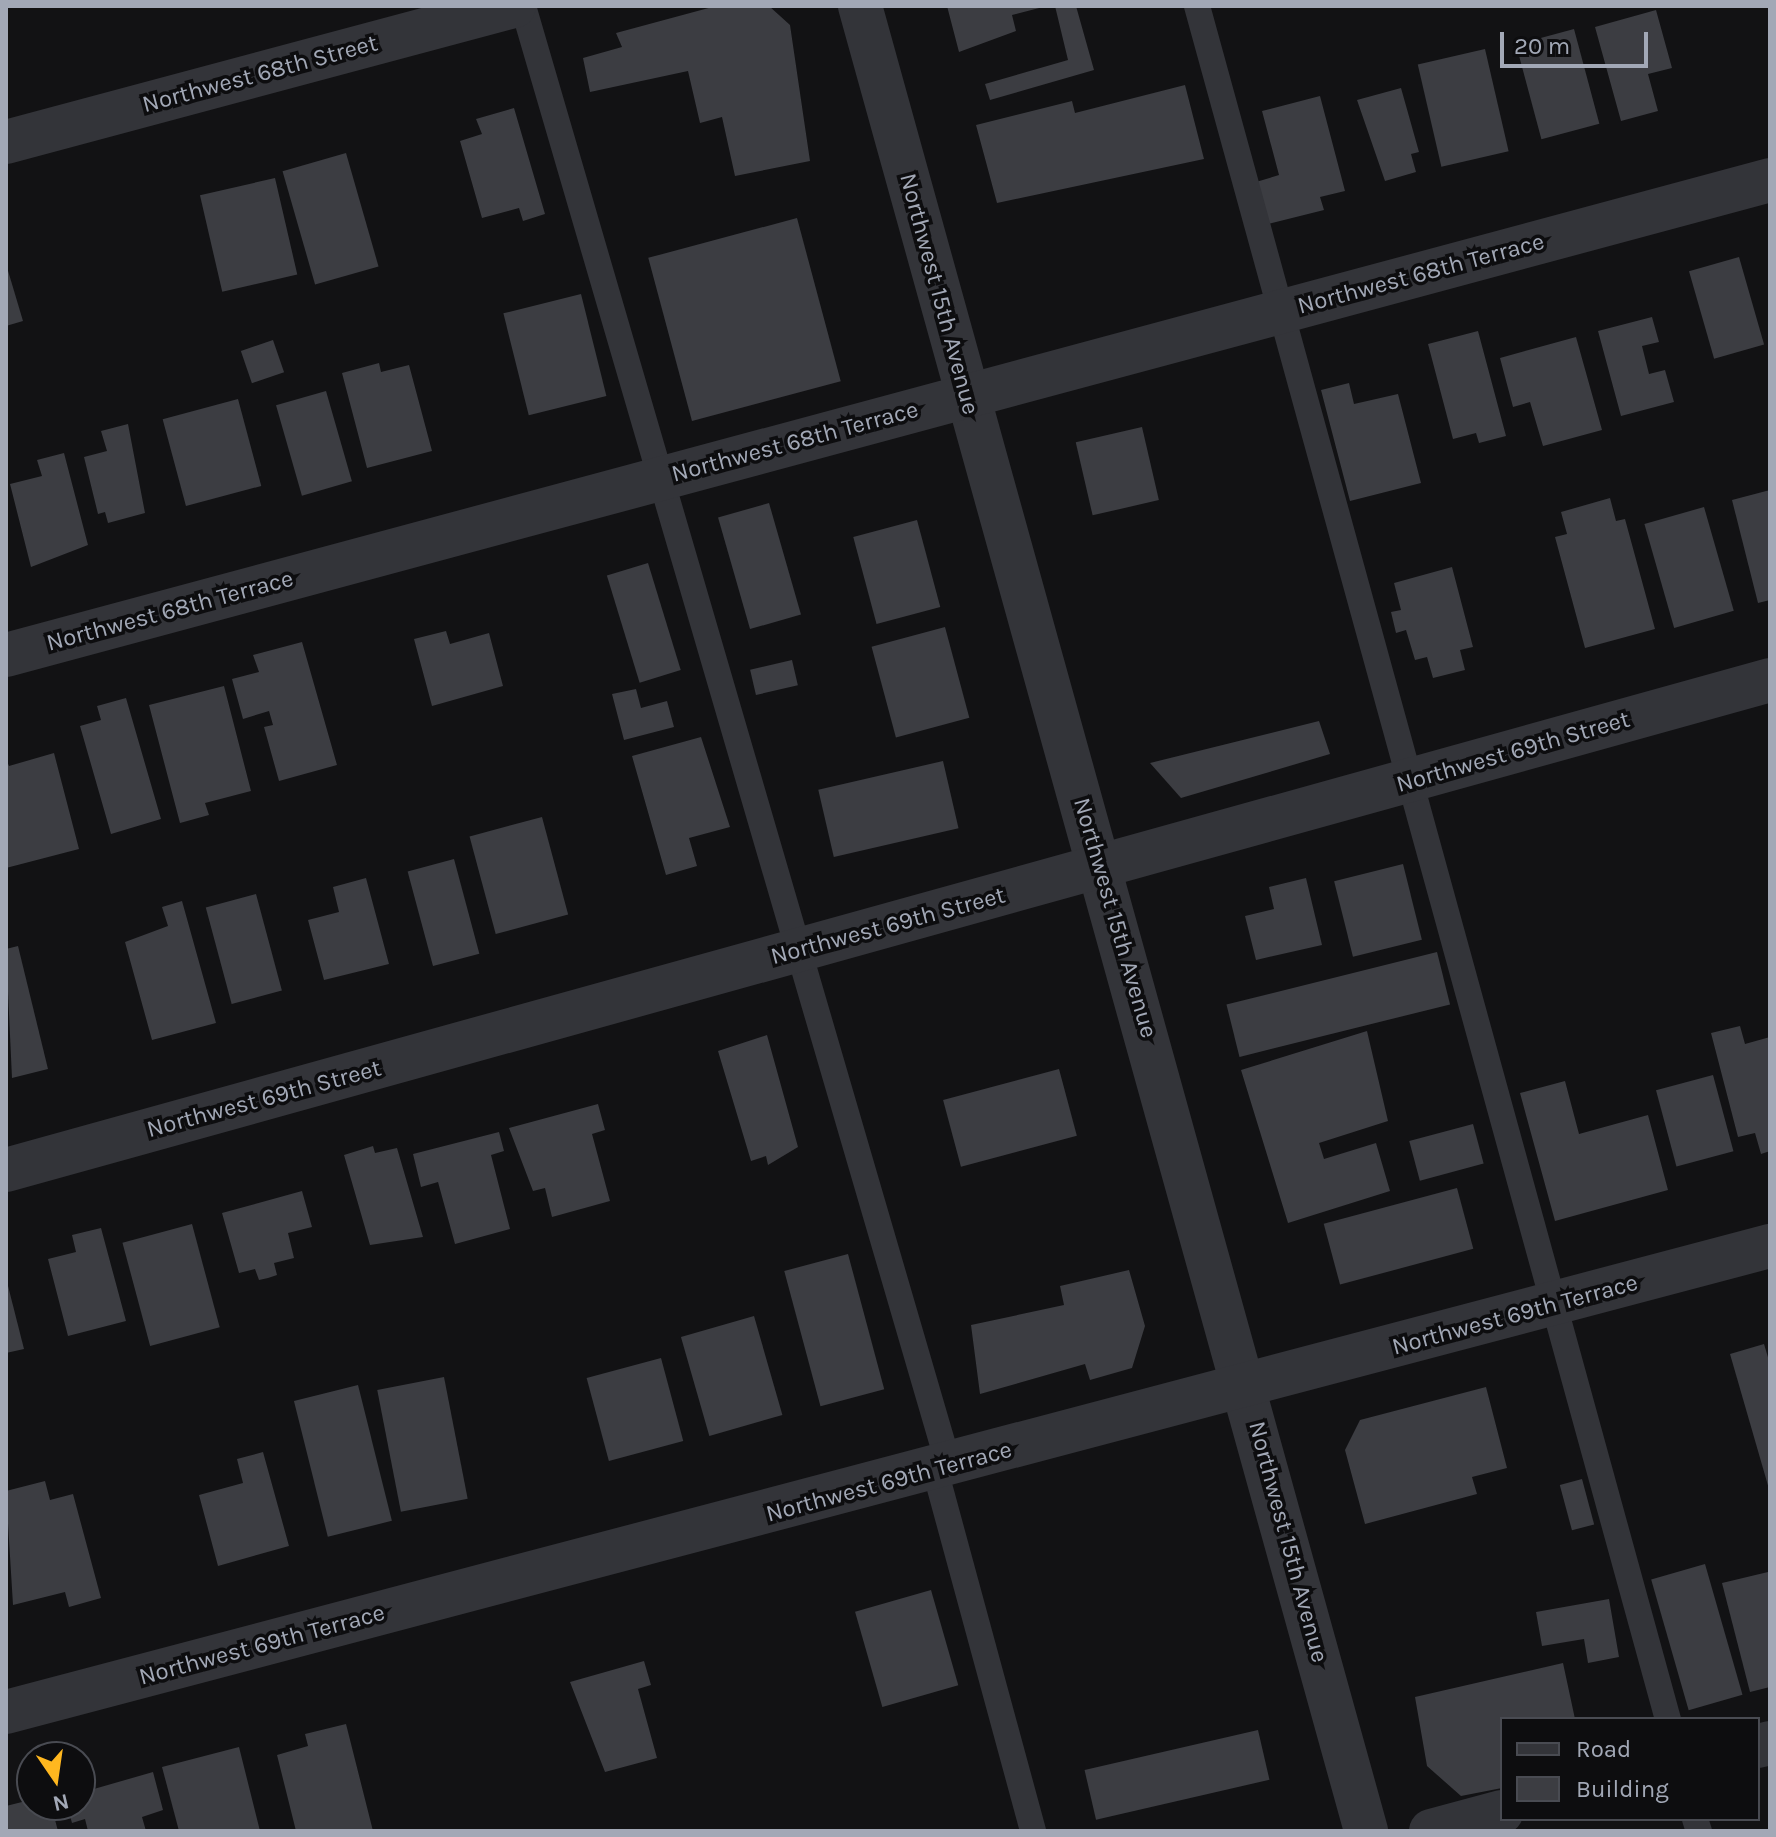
<!DOCTYPE html>
<html>
<head>
<meta charset="utf-8">
<style>
  body { margin:0 }
  #map { position:relative; width:1776px; height:1837px; overflow:hidden; background:#121214; font-family:Karla,sans-serif }
  div>[style] { position:absolute }
  .building>* { inset:0; background:#3c3d42; transform-origin:0 0 }
  .service>* { height:26px; margin:-13px; padding:0 13px; transform-origin:13px; border-radius:13px; background:#333439 }
  .minor>* { height:44px; margin:-22px; padding:0 22px; transform-origin:22px; border-radius:22px; background:#333439 }
  span { translate:-50% -50%; white-space:nowrap; text-align:center; line-height:1.15; -webkit-text-stroke:7px #0d0d0f; paint-order:stroke }
  .street-label { font-size:24px; color:#a2a8b6 }
  .frame { position:absolute; inset:0; border:8px solid #a2a8b6; pointer-events:none }
  .legend { position:absolute; left:1500px; top:1717px; width:260px; height:104px; box-sizing:border-box; background:#0d0d0f; border:2px solid #494b52; margin:0; padding:10px 14px; list-style:none; font-size:24px; color:#a2a8b6 }
  .legend li { display:flex; align-items:center; gap:16px; height:40px }
  .legend b { width:40px; border:2px solid #494b52 }
  .north { position:absolute; left:16px; top:1741px; width:80px; height:80px; box-sizing:border-box; background:#0d0d0f; border:2px solid #494b52; border-radius:50%; rotate:167deg; font-size:22px; font-weight:700; line-height:32px; text-align:center; color:#a2a8b6 }
  .north::after { content:''; display:block; margin:auto; width:28px; height:36px; background:#ffb71f; clip-path:polygon(50% 0,100% 100%,50% 72%,0 100%) }
  .scale { position:absolute; left:1500px; top:32px; width:148px; height:36px; box-sizing:border-box; border:4px solid #a2a8b6; border-top:0; padding-left:10px; font-size:24px; line-height:28px; white-space:nowrap; color:#a2a8b6; -webkit-text-stroke:6px #0d0d0f; paint-order:stroke }
</style>
</head>
<body>
<div id="map">
  <div class="building">
    <div style="clip-path:polygon(716px 6px,769px 6px,790px 25px,810px 161px,735px 176px,722px 117px,700px 123px,688px 71px,590px 92px,583px 58px,622px 47px,616px 33px)"></div>
    <div style="clip-path:polygon(947px 6px,1042px 6px,1043px 7px,1012px 15px,1016px 31px,959px 52px)"></div>
    <div style="clip-path:polygon(1055px 6px,1076px 6px,1094px 70px,990px 100px,985px 84px,1068px 60px)"></div>
    <div style="clip-path:polygon(1656px 10px,1672px 68px,1648px 74px,1658px 111px,1621px 121px,1595px 27px)"></div>
    <div style="left:1574px;top:29px;width:98px;height:60px;rotate:75deg"></div>
    <div style="left:1485px;top:49px;width:105px;height:69px;rotate:77deg"></div>
    <div style="clip-path:polygon(1185px 85px,1204px 159px,997px 203px,976px 125px,1072px 101px,1075px 113px)"></div>
    <div style="clip-path:polygon(1401px 88px,1419px 152px,1411px 154px,1416px 172px,1385px 181px,1357px 100px)"></div>
    <div style="clip-path:polygon(1320px 96px,1345px 191px,1320px 197px,1324px 210px,1268px 224px,1256px 182px,1279px 175px,1262px 111px)"></div>
    <div style="clip-path:polygon(514px 108px,545px 214px,523px 221px,519px 208px,482px 218px,460px 141px,482px 134px,476px 119px)"></div>
    <div style="left:346px;top:153px;width:118px;height:66px;rotate:74deg"></div>
    <div style="left:275px;top:178px;width:99px;height:77px;rotate:77deg"></div>
    <div style="left:797px;top:218px;width:169px;height:154px;rotate:75deg"></div>
    <div style="left:1739px;top:257px;width:91px;height:52px;rotate:74deg"></div>
    <div style="clip-path:polygon(6px 264px,23px 321px,6px 326px)"></div>
    <div style="left:581px;top:294px;width:105px;height:80px;rotate:76deg"></div>
    <div style="clip-path:polygon(1652px 317px,1659px 342px,1642px 346px,1649px 374px,1665px 370px,1674px 402px,1621px 416px,1598px 331px)"></div>
    <div style="clip-path:polygon(1478px 331px,1506px 436px,1479px 443px,1476px 433px,1453px 439px,1428px 344px)"></div>
    <div style="clip-path:polygon(1576px 337px,1602px 430px,1543px 446px,1530px 402px,1513px 407px,1500px 358px)"></div>
    <div style="left:273px;top:340px;width:34px;height:34px;rotate:71deg"></div>
    <div style="clip-path:polygon(379px 363px,381px 372px,409px 365px,432px 451px,367px 468px,342px 373px)"></div>
    <div style="clip-path:polygon(1349px 383px,1354px 404px,1398px 394px,1421px 483px,1350px 501px,1321px 390px)"></div>
    <div style="left:326px;top:391px;width:94px;height:52px;rotate:74deg"></div>
    <div style="left:238px;top:399px;width:90px;height:78px;rotate:75deg"></div>
    <div style="clip-path:polygon(128px 424px,145px 513px,108px 523px,105px 512px,98px 514px,84px 457px,107px 451px,101px 431px)"></div>
    <div style="left:1142px;top:427px;width:75px;height:68px;rotate:77deg"></div>
    <div style="clip-path:polygon(64px 453px,88px 545px,31px 567px,10px 484px,42px 476px,37px 460px)"></div>
    <div style="clip-path:polygon(1770px 490px,1770px 600px,1758px 603px,1732px 500px)"></div>
    <div style="clip-path:polygon(1610px 498px,1616px 521px,1625px 519px,1655px 629px,1585px 648px,1555px 537px,1567px 534px,1561px 512px)"></div>
    <div style="left:769px;top:503px;width:116px;height:53px;rotate:74deg"></div>
    <div style="left:1704px;top:507px;width:108px;height:62px;rotate:74deg"></div>
    <div style="left:917px;top:520px;width:90px;height:66px;rotate:75deg"></div>
    <div style="left:648px;top:563px;width:112px;height:43px;rotate:73deg"></div>
    <div style="clip-path:polygon(1452px 567px,1473px 647px,1460px 650px,1465px 670px,1433px 678px,1427px 657px,1415px 660px,1406px 630px,1396px 633px,1391px 612px,1401px 610px,1394px 583px)"></div>
    <div style="left:945px;top:627px;width:94px;height:76px;rotate:75deg"></div>
    <div style="clip-path:polygon(446px 631px,450px 644px,489px 633px,503px 686px,432px 706px,414px 639px)"></div>
    <div style="clip-path:polygon(302px 642px,337px 765px,279px 781px,264px 727px,273px 725px,269px 711px,243px 719px,232px 679px,259px 672px,253px 655px)"></div>
    <div style="left:792px;top:660px;width:26px;height:43px;rotate:77deg"></div>
    <div style="clip-path:polygon(224px 686px,251px 791px,205px 803px,209px 815px,180px 823px,149px 705px)"></div>
    <div style="clip-path:polygon(636px 689px,641px 708px,667px 701px,674px 727px,624px 740px,612px 694px)"></div>
    <div style="clip-path:polygon(126px 698px,161px 819px,111px 834px,80px 726px,101px 720px,97px 706px)"></div>
    <div style="clip-path:polygon(1319px 721px,1330px 754px,1181px 798px,1150px 763px)"></div>
    <div style="clip-path:polygon(701px 737px,730px 827px,689px 838px,697px 866px,666px 875px,632px 756px)"></div>
    <div style="clip-path:polygon(54px 753px,79px 849px,6px 868px,6px 759px,9px 766px)"></div>
    <div style="left:943px;top:761px;width:69px;height:128px;rotate:77deg"></div>
    <div style="left:542px;top:817px;width:101px;height:75px;rotate:75deg"></div>
    <div style="left:454px;top:859px;width:98px;height:48px;rotate:75deg"></div>
    <div style="left:1403px;top:864px;width:78px;height:71px;rotate:76deg"></div>
    <div style="clip-path:polygon(366px 878px,389px 964px,324px 980px,308px 920px,339px 912px,333px 887px)"></div>
    <div style="clip-path:polygon(1306px 878px,1322px 945px,1256px 960px,1245px 916px,1274px 909px,1269px 887px)"></div>
    <div style="left:256px;top:894px;width:100px;height:52px;rotate:75deg"></div>
    <div style="clip-path:polygon(182px 901px,216px 1023px,152px 1040px,125px 942px,168px 926px,162px 907px)"></div>
    <div style="clip-path:polygon(18px 946px,48px 1069px,12px 1078px,6px 949px)"></div>
    <div style="left:1437px;top:952px;width:54px;height:217px;rotate:76deg"></div>
    <div style="clip-path:polygon(1740px 1026px,1745px 1044px,1770px 1037px,1770px 1151px,1761px 1154px,1755px 1133px,1738px 1137px,1711px 1033px)"></div>
    <div style="clip-path:polygon(1367px 1031px,1388px 1121px,1319px 1143px,1324px 1159px,1376px 1143px,1390px 1191px,1288px 1223px,1241px 1070px)"></div>
    <div style="clip-path:polygon(767px 1035px,798px 1147px,768px 1165px,766px 1156px,751px 1161px,718px 1051px)"></div>
    <div style="left:1059px;top:1069px;width:69px;height:120px;rotate:75deg"></div>
    <div style="left:1713px;top:1075px;width:79px;height:59px;rotate:75deg"></div>
    <div style="clip-path:polygon(1565px 1081px,1579px 1134px,1648px 1115px,1668px 1190px,1555px 1221px,1520px 1093px)"></div>
    <div style="clip-path:polygon(598px 1104px,605px 1130px,592px 1134px,610px 1201px,552px 1217px,545px 1188px,533px 1191px,509px 1128px)"></div>
    <div style="left:1473px;top:1124px;width:41px;height:66px;rotate:75deg"></div>
    <div style="clip-path:polygon(499px 1132px,504px 1151px,491px 1155px,510px 1229px,455px 1244px,438px 1182px,421px 1187px,413px 1154px)"></div>
    <div style="clip-path:polygon(373px 1146px,375px 1153px,397px 1148px,423px 1237px,370px 1245px,344px 1155px)"></div>
    <div style="left:1457px;top:1188px;width:63px;height:138px;rotate:75deg"></div>
    <div style="clip-path:polygon(302px 1191px,312px 1227px,288px 1233px,294px 1258px,274px 1263px,277px 1275px,268px 1278px,259px 1280px,255px 1269px,239px 1273px,222px 1213px)"></div>
    <div style="left:192px;top:1224px;width:107px;height:72px;rotate:75deg"></div>
    <div style="clip-path:polygon(101px 1228px,126px 1321px,68px 1336px,48px 1259px,76px 1252px,72px 1235px)"></div>
    <div style="left:848px;top:1254px;width:140px;height:66px;rotate:75deg"></div>
    <div style="clip-path:polygon(1129px 1270px,1145px 1326px,1132px 1368px,1090px 1380px,1085px 1364px,980px 1394px,971px 1325px,1064px 1305px,1060px 1286px)"></div>
    <div style="clip-path:polygon(6px 1278px,24px 1349px,6px 1353px)"></div>
    <div style="left:754px;top:1316px;width:103px;height:76px;rotate:74deg"></div>
    <div style="clip-path:polygon(1764px 1344px,1770px 1364px,1769px 1489px,1730px 1354px)"></div>
    <div style="left:661px;top:1358px;width:86px;height:77px;rotate:75deg"></div>
    <div style="left:444px;top:1377px;width:124px;height:68px;rotate:79deg"></div>
    <div style="left:358px;top:1385px;width:140px;height:66px;rotate:76deg"></div>
    <div style="clip-path:polygon(1486px 1387px,1507px 1468px,1472px 1477px,1477px 1494px,1365px 1524px,1345px 1450px,1360px 1420px)"></div>
    <div style="clip-path:polygon(263px 1452px,289px 1546px,218px 1566px,199px 1495px,243px 1483px,237px 1459px)"></div>
    <div style="left:1582px;top:1479px;width:47px;height:23px;rotate:75deg"></div>
    <div style="clip-path:polygon(45px 1481px,50px 1500px,73px 1494px,101px 1598px,69px 1607px,65px 1592px,13px 1605px,6px 1491px)"></div>
    <div style="left:1705px;top:1564px;width:136px;height:56px;rotate:74deg"></div>
    <div style="clip-path:polygon(1768px 1572px,1770px 1687px,1750px 1692px,1722px 1583px)"></div>
    <div style="left:931px;top:1590px;width:99px;height:79px;rotate:74deg"></div>
    <div style="clip-path:polygon(1609px 1599px,1619px 1657px,1588px 1663px,1584px 1639px,1542px 1646px,1536px 1612px)"></div>
    <div style="clip-path:polygon(644px 1661px,651px 1685px,638px 1689px,657px 1758px,605px 1772px,570px 1682px)"></div>
    <div style="clip-path:polygon(1563px 1663px,1575px 1719px,1502px 1719px,1502px 1788px,1461px 1796px,1427px 1766px,1415px 1697px)"></div>
    <div style="clip-path:polygon(346px 1724px,373px 1831px,296px 1831px,277px 1755px,308px 1746px,305px 1734px)"></div>
    <div style="left:1258px;top:1730px;width:51px;height:178px;rotate:77deg"></div>
    <div style="clip-path:polygon(239px 1747px,260px 1831px,179px 1831px,162px 1767px)"></div>
    <div style="clip-path:polygon(153px 1772px,163px 1810px,142px 1817px,146px 1831px,88px 1831px,85px 1819px,72px 1823px,67px 1805px,80px 1805px,80px 1793px)"></div>
    <div style="clip-path:polygon(26px 1801px,28px 1809px,51px 1805px,58px 1831px,6px 1831px,6px 1806px)"></div>
  </div>
  <div class="service">
    <div style="left:523px;top:6px;width:1521px;rotate:73.73deg"></div>
    <div style="left:1197px;top:6px;width:1777px;rotate:74.63deg"></div>
    <div style="left:935px;top:1470px;width:374px;rotate:74.8deg"></div>
    <div style="left:1695px;top:1819px;width:13px;rotate:72deg"></div>
  </div>
  <div class="minor">
    <div style="left:860px;top:6px;width:1894px;rotate:74.5deg"></div>
    <div style="left:6px;top:142px;width:526px;rotate:-14.99deg"></div>
    <div style="left:6px;top:655px;width:1827px;rotate:-15.07deg"></div>
    <div style="left:6px;top:1170px;width:1831px;rotate:-15.52deg"></div>
    <div style="left:6px;top:1712px;width:1825px;rotate:-14.8deg"></div>
    <div style="left:1758px;top:1746px;width:12px;rotate:-14deg"></div>
    <div style="left:1431px;top:1831px;width:73px;rotate:-15deg"></div>
  </div>
  <div class="street-label">
    <span style="left:260px;top:74px;rotate:-15deg">Northwest 68th Street</span>
    <span style="left:1421px;top:274px;rotate:-15deg">Northwest 68th Terrace</span>
    <span style="left:939px;top:294px;rotate:75deg">Northwest 15th Avenue</span>
    <span style="left:795px;top:442px;rotate:-15deg">Northwest 68th Terrace</span>
    <span style="left:170px;top:611px;rotate:-15deg">Northwest 68th Terrace</span>
    <span style="left:1513px;top:752px;rotate:-16deg">Northwest 69th Street</span>
    <span style="left:1115px;top:918px;rotate:74deg">Northwest 15th Avenue</span>
    <span style="left:888px;top:926px;rotate:-15deg">Northwest 69th Street</span>
    <span style="left:264px;top:1099px;rotate:-15deg">Northwest 69th Street</span>
    <span style="left:1515px;top:1315px;rotate:-15deg">Northwest 69th Terrace</span>
    <span style="left:889px;top:1482px;rotate:-15deg">Northwest 69th Terrace</span>
    <span style="left:1288px;top:1542px;rotate:75deg">Northwest 15th Avenue</span>
    <span style="left:262px;top:1645px;rotate:-15deg">Northwest 69th Terrace</span>
  </div>
  <div class="frame"></div>
  <ul class="legend">
  <li><b style="height:10px;background:#333439"></b>Road</li>
  <li><b style="height:22px;background:#3c3d42"></b>Building</li>
  </ul>
  <div class="north">N</div>
  <div class="scale">20 m</div>
</div>
</body>
</html>
